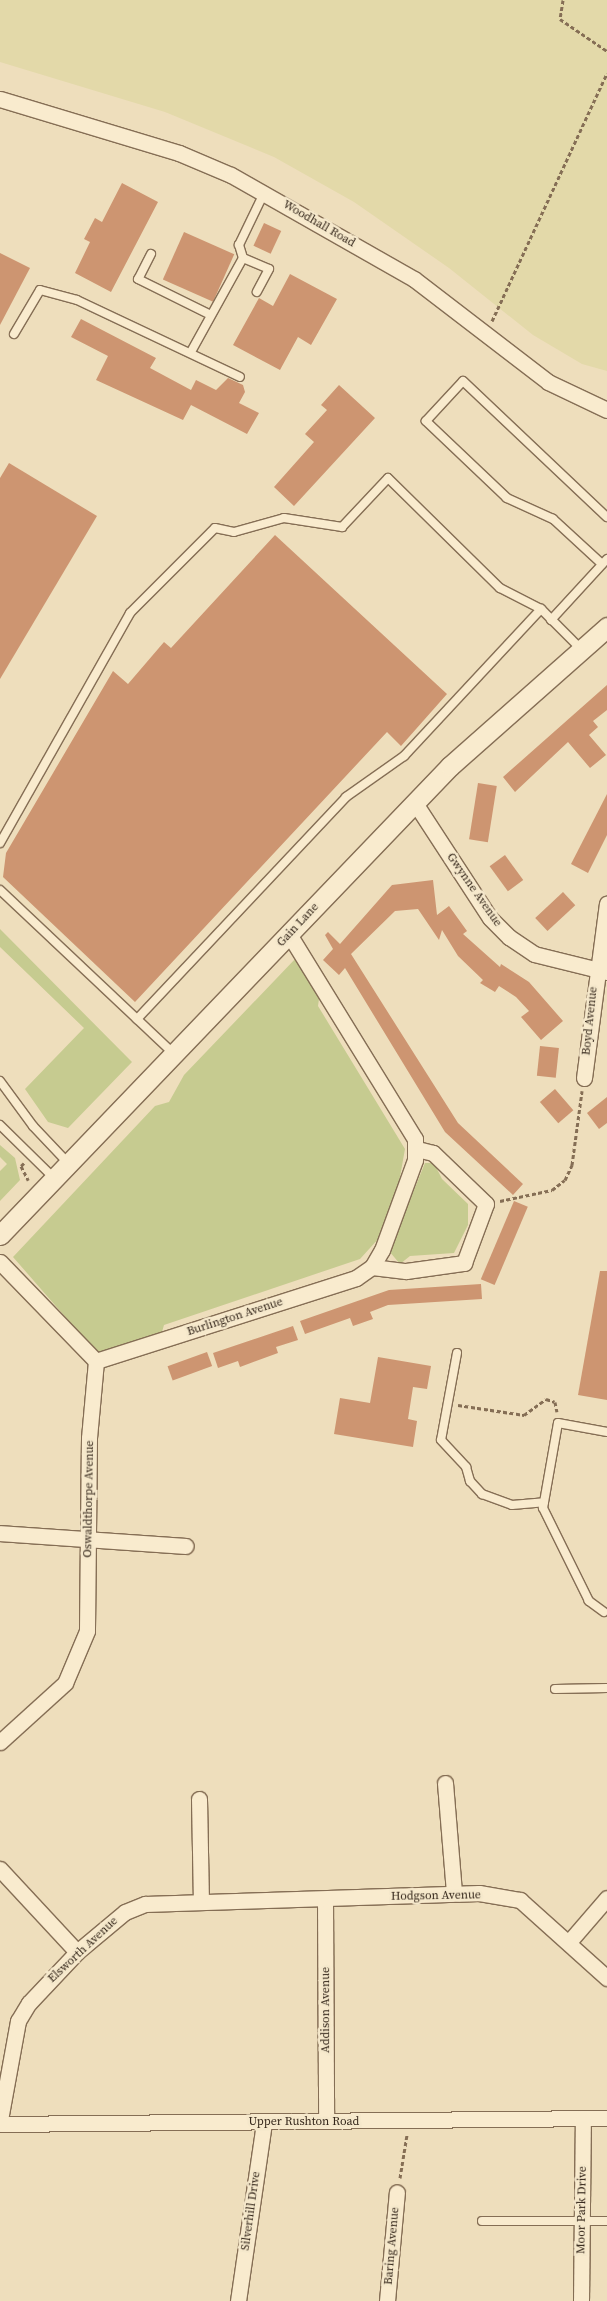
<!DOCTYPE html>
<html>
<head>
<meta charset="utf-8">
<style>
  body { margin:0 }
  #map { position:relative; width:607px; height:2301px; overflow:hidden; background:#eedebc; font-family:"Source Serif 4",serif }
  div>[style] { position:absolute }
  .farmland>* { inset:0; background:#e3d9a9 }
  .green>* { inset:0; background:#c6cb90 }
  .building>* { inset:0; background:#cd9571; transform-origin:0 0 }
  .path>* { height:3px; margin-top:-1.5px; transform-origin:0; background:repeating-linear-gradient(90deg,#856e55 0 4px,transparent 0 6.5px) }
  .roads { filter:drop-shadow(1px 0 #856e55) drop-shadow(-1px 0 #856e55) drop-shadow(0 1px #856e55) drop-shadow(0 -1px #856e55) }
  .service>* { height:8px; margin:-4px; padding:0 4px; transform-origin:4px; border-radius:4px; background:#f9ebce }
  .minor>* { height:15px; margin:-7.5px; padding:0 7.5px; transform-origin:7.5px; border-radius:7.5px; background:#f9ebce }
  .tertiary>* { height:19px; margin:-9.5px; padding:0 9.5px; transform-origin:9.5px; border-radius:9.5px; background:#f9ebce }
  span { translate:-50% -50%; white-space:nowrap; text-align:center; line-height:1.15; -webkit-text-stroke:5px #f5e8cb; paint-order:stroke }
  .street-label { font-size:12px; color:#34261a }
</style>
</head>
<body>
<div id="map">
  <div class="farmland">
    <div style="clip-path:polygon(0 0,607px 0,607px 371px,582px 364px,533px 335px,449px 268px,354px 202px,274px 157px,165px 112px,0 62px)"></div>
  </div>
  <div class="green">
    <div style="clip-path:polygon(0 929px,132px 1062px,68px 1128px,48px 1122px,25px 1089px,84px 1028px,0 947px)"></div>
    <div style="clip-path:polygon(296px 958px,319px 999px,318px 1006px,405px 1149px,398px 1188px,380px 1237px,360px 1259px,164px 1325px,162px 1332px,109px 1351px,95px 1351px,13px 1257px,155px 1106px,169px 1102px,184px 1075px)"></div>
    <div style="clip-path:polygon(0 1145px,15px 1158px,20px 1180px,0 1201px,0 1171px,7px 1164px,0 1157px)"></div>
    <div style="clip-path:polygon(425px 1163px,434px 1163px,442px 1179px,468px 1204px,468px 1225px,454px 1253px,410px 1256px,400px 1264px,389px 1251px)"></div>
  </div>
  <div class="building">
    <div style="clip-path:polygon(122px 183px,158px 202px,111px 292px,75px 273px,90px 242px,84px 239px,95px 218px,102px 222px)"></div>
    <div style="left:264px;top:223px;width:19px;height:25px;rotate:25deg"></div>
    <div style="left:184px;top:232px;width:55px;height:52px;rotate:24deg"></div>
    <div style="clip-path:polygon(0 253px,30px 268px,0 325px)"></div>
    <div style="clip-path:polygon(290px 274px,337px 299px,311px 345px,298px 337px,280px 370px,233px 345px,259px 298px,273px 306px)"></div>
    <div style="clip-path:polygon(81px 319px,156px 358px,150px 368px,191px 390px,196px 380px,216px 390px,228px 378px,243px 385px,245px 392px,239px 403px,259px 413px,247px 434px,191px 405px,183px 420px,96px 380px,108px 356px,71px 337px)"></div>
    <div style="clip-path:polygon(339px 385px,375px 418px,294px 506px,274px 487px,314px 442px,305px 434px,327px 410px,321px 405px)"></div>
    <div style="clip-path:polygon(9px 463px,97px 516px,0 679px,0 478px)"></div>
    <div style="clip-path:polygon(275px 535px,447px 694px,401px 746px,387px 732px,135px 1002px,3px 877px,6px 853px,113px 671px,128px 684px,164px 642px,171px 648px)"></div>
    <div style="clip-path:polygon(607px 685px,607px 710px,593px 721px,598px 727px,589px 735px,606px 755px,590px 768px,568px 742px,515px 792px,503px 777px)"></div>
    <div style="left:478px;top:783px;width:19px;height:57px;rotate:9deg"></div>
    <div style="clip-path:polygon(607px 794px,607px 835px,588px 873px,571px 864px)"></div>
    <div style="left:505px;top:855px;width:31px;height:19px;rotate:54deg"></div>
    <div style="clip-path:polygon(433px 880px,437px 915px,449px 906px,467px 931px,463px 934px,500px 967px,501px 964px,529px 982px,563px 1021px,541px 1040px,521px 1017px,529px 1011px,516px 997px,499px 986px,495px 992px,480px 983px,483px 980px,458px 956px,442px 930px,439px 940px,418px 909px,395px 911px,351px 954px,458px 1123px,523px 1184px,513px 1195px,445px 1132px,345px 968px,339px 975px,323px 960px,333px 949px,325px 935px,328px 932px,340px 944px,392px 885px)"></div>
    <div style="left:563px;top:892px;width:18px;height:38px;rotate:47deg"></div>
    <div style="left:540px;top:1046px;width:19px;height:30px;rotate:6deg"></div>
    <div style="left:555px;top:1089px;width:28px;height:20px;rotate:49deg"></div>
    <div style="clip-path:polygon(607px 1097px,607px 1123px,599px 1129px,587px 1113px)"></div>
    <div style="left:514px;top:1201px;width:15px;height:85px;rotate:23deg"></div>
    <div style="clip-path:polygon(600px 1271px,607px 1271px,607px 1400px,578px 1395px)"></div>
    <div style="clip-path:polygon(481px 1284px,482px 1299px,388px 1305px,370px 1312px,373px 1319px,353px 1326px,350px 1318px,305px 1334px,300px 1321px,389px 1290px)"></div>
    <div style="clip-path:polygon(293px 1326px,298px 1340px,276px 1347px,278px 1353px,240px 1367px,238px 1361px,218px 1368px,213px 1353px)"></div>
    <div style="left:207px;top:1352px;width:15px;height:42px;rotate:70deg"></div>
    <div style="clip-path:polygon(378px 1357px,431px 1366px,427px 1389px,413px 1387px,408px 1419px,417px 1421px,413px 1447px,334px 1434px,340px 1398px,370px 1403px)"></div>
  </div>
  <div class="path">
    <div style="left:563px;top:0;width:19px;rotate:99deg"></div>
    <div style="left:560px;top:19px;width:57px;rotate:34.2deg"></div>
    <div style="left:492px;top:321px;width:273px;rotate:-65.1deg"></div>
    <div style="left:24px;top:1163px;width:4px;rotate:135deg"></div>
    <div style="left:21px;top:1166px;width:16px;rotate:63deg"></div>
    <div style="left:500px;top:1201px;width:53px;rotate:-11.9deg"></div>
    <div style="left:552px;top:1190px;width:16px;rotate:-38deg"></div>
    <div style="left:565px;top:1180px;width:17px;rotate:-65deg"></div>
    <div style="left:572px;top:1165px;width:75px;rotate:-82.3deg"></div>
    <div style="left:458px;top:1405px;width:67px;rotate:8.6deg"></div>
    <div style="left:524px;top:1415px;width:27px;rotate:-36deg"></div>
    <div style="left:546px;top:1399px;width:9px;rotate:18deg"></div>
    <div style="left:555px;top:1402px;width:10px;rotate:79deg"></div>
    <div style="left:400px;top:2178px;width:44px;rotate:-80.8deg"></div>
  </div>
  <div class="roads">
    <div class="service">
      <div style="left:151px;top:254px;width:28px;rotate:117deg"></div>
      <div style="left:138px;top:279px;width:81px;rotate:26.3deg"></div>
      <div style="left:243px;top:258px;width:28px;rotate:23deg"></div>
      <div style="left:269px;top:269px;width:26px;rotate:118deg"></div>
      <div style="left:14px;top:334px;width:51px;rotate:-59.4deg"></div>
      <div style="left:40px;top:290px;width:38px;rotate:15deg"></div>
      <div style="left:77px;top:300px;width:180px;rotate:25.3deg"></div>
      <div style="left:192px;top:350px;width:105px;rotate:-61deg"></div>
      <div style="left:243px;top:258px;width:14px;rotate:-107deg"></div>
      <div style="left:239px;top:245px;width:58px;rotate:-64.3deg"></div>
      <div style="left:602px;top:564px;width:67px;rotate:-137.4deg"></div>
      <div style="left:553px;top:519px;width:51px;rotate:-155.5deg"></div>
      <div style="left:507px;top:498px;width:112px;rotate:-136.5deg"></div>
      <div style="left:426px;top:421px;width:54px;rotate:-47.2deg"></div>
      <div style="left:463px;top:381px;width:198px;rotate:43.4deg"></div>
      <div style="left:551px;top:620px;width:83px;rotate:-47.4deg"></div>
      <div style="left:0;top:843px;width:264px;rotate:-60.5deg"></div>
      <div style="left:130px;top:613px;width:120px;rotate:-45deg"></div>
      <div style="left:215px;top:528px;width:19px;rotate:12deg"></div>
      <div style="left:234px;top:532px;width:52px;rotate:-15.6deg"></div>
      <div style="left:284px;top:518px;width:59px;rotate:8.8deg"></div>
      <div style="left:342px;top:527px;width:67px;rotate:-46.8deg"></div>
      <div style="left:388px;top:478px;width:157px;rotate:44.5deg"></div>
      <div style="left:500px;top:588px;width:46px;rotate:27.1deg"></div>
      <div style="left:541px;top:609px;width:55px;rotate:45deg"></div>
      <div style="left:0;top:890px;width:239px;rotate:43.3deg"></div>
      <div style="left:137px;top:1019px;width:305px;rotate:-46.7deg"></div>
      <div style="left:346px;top:797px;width:71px;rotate:-35.3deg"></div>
      <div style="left:404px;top:756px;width:201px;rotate:-47deg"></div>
      <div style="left:0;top:1081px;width:56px;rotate:53.7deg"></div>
      <div style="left:33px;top:1126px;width:51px;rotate:46.6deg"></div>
      <div style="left:0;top:1125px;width:76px;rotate:44.5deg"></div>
      <div style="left:457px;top:1353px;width:88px;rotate:100.4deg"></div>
      <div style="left:441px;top:1440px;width:37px;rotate:47deg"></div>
      <div style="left:466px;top:1467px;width:15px;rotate:74deg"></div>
      <div style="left:470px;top:1481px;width:18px;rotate:47deg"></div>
      <div style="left:482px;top:1494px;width:32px;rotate:20deg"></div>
      <div style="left:512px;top:1505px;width:32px;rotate:-5deg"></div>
      <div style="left:604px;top:1612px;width:19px;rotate:-144deg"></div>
      <div style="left:589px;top:1601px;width:104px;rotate:-116.3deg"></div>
      <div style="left:543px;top:1508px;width:86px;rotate:-80deg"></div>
      <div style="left:558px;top:1423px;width:50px;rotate:10.4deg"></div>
      <div style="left:555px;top:1689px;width:52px;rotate:-1.1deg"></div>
      <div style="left:482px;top:2221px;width:125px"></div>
    </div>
    <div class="minor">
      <div style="left:0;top:99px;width:187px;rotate:16.8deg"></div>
      <div style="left:179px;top:153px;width:56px;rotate:22.9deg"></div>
      <div style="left:231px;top:175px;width:210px;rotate:29.6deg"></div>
      <div style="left:414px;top:279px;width:169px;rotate:37.5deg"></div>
      <div style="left:548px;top:382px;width:65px;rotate:25.4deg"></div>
      <div style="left:415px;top:803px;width:137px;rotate:56.9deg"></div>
      <div style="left:490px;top:918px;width:27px;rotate:45deg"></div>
      <div style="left:509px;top:937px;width:30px;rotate:34deg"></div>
      <div style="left:534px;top:954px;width:75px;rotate:13.9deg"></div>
      <div style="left:584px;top:1078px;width:176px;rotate:-82.5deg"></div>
      <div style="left:0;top:1262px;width:138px;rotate:45.9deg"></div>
      <div style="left:96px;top:1361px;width:77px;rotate:95.2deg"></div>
      <div style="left:89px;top:1438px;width:193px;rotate:90.6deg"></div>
      <div style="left:87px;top:1631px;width:56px;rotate:112.9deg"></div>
      <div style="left:65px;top:1683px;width:88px;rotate:137.8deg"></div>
      <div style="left:372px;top:1267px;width:34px;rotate:7deg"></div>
      <div style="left:406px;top:1271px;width:59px;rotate:-7.9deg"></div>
      <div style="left:464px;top:1263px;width:63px;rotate:-69.6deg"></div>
      <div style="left:486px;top:1204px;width:74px;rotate:-136.1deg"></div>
      <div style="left:433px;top:1153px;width:16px;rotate:-166deg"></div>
      <div style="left:96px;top:1361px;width:273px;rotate:-17.7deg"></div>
      <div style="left:356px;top:1278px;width:19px;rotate:-35deg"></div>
      <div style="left:372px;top:1267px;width:20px;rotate:-60deg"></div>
      <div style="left:382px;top:1250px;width:96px;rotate:-69.9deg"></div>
      <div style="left:415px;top:1160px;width:21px;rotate:-90deg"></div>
      <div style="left:415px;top:1139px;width:241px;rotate:-121.6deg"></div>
      <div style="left:0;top:1533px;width:186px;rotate:4deg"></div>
      <div style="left:445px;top:1783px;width:110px;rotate:85.3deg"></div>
      <div style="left:199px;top:1799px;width:100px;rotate:88.9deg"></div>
      <div style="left:0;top:1869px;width:113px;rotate:47.1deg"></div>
      <div style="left:325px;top:1900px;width:221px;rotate:89.7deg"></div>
      <div style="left:569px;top:1942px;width:58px;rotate:-49.2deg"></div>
      <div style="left:0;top:2120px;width:101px;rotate:-79.7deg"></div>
      <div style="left:18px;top:2021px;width:21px;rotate:-59deg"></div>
      <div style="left:29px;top:2003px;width:70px;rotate:-46.7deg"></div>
      <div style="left:77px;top:1952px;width:62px;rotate:-39.8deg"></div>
      <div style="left:125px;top:1912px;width:22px;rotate:-22deg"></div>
      <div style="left:145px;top:1904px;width:334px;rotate:-1.9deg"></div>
      <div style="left:479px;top:1893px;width:42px;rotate:9.7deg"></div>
      <div style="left:520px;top:1900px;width:117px;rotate:41.9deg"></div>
      <div style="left:0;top:2124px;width:607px;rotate:-0.57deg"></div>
      <div style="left:238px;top:2301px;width:181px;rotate:-81.7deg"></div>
      <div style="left:387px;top:2301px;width:109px;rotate:-84.8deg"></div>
      <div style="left:581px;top:2301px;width:183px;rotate:-89.4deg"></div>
    </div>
    <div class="tertiary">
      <div style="left:0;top:1235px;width:650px;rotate:-46.18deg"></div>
      <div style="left:450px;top:766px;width:210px;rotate:-41.5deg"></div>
    </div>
  </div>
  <div class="street-label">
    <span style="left:319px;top:224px;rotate:30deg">Woodhall Road</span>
    <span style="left:474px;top:890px;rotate:55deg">Gwynne Avenue</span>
    <span style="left:298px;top:925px;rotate:-47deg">Gain Lane</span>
    <span style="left:590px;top:1021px;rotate:-84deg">Boyd Avenue</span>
    <span style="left:235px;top:1317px;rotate:-18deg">Burlington Avenue</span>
    <span style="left:89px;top:1499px;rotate:-89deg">Oswaldthorpe Avenue</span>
    <span style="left:436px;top:1896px;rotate:-1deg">Hodgson Avenue</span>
    <span style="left:83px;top:1950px;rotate:-43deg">Elsworth Avenue</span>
    <span style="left:326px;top:2010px;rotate:-90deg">Addison Avenue</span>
    <span style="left:304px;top:2122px">Upper Rushton Road</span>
    <span style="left:582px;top:2210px;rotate:-89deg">Moor Park Drive</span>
    <span style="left:251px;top:2211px;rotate:-82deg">Silverhill Drive</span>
    <span style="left:392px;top:2246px;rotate:-85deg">Baring Avenue</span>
  </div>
</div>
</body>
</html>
